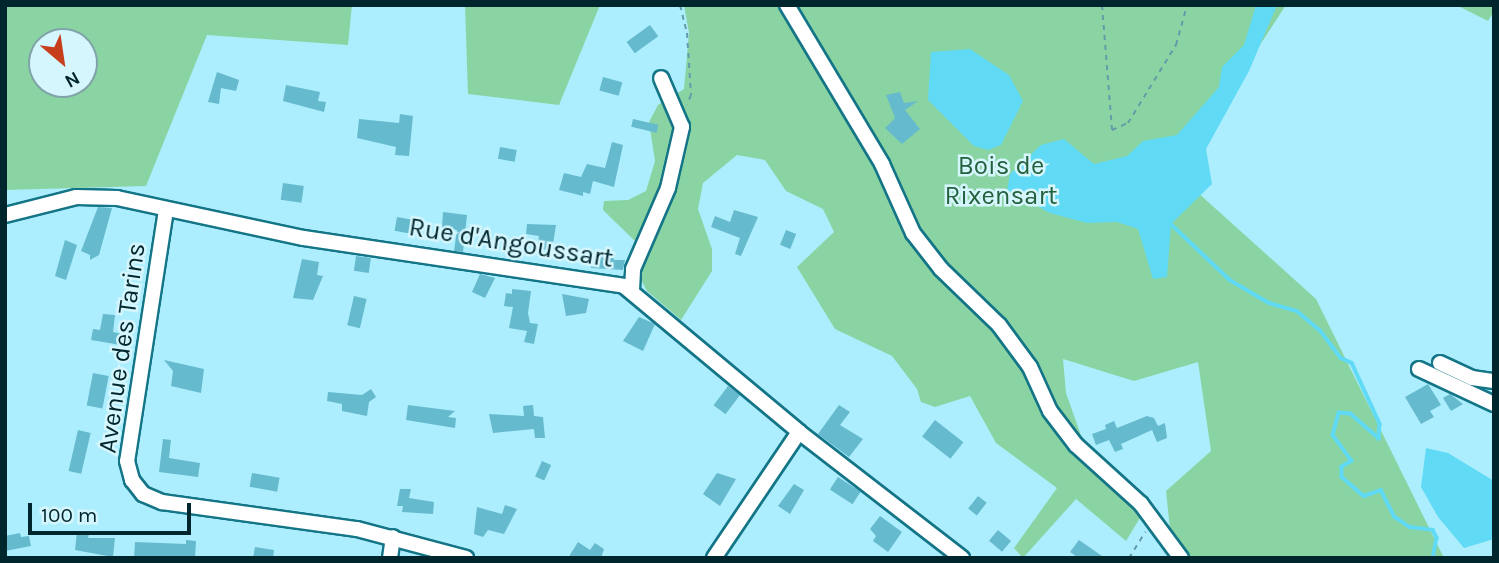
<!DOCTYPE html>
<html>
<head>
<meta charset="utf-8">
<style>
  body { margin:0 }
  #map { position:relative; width:1499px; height:563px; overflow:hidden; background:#adeefe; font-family:Karla,sans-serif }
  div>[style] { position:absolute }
  .green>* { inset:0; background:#89d4a2 }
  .water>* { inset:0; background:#60daf5 }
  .stream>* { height:3.5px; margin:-1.75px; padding:0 1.75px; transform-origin:1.75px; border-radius:1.75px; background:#60daf5 }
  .building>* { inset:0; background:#65bacd; transform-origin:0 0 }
  .path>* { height:2px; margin-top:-1px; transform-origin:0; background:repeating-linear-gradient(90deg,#659ba8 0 5px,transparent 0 10px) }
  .roads { filter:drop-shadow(2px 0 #147587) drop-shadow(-2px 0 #147587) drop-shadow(0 2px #147587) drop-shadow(0 -2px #147587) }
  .minor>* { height:14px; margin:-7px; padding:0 7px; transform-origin:7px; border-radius:7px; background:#fff }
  span { translate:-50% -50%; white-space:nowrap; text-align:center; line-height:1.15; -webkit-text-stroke:5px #d6f6fd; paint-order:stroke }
  .park-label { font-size:26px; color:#24613d }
  .street-label { font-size:26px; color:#00262d }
  .frame { position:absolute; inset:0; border:7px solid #00262d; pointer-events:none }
  .north { position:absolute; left:28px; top:28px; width:70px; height:70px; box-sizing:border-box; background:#d6f6fd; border:2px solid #80a3aa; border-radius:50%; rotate:151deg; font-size:19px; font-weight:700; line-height:28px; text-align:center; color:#00262d }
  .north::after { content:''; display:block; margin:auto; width:24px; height:32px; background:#c73e1c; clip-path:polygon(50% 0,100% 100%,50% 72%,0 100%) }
  .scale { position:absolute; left:28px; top:503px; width:163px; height:32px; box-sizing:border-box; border:4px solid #00262d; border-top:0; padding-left:9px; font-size:21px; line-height:24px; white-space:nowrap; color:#00262d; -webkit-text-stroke:5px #d6f6fd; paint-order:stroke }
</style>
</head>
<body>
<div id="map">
  <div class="green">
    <div style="clip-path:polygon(evenodd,5px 5px,352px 5px,348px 45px,207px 35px,146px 186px,5px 190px,5px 5px,42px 42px,84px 42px,84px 84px,42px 84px,42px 42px)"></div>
    <div style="clip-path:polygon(465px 5px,600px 5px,559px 105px,468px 94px)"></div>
    <div style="clip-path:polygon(684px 5px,1286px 5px,1176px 173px,1316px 299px,1444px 558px,1173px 558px,1166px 491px,1211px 451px,1198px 362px,1134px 381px,1063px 359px,1066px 393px,1084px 444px,1146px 508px,1126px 541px,1076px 499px,1023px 558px,1014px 548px,1057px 488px,996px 443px,970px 396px,935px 407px,921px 402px,917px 389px,892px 356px,835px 329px,797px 267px,834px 232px,823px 209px,786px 191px,765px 160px,737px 155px,703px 183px,698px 209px,712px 249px,712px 271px,681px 320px,647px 291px,635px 268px,638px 244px,603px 210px,604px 201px,628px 200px,646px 191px,655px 161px,649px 122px,658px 105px,684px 89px,689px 33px)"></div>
    <div style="clip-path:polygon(1456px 5px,1494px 5px,1494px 11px,1488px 21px)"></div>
  </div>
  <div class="water">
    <div style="clip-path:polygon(1256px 5px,1277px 5px,1249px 71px,1206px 149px,1212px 184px,1171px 224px,1167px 277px,1153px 279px,1138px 229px,1117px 222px,1087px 223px,1050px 213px,1007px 190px,1010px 174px,1041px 145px,1064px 139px,1094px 164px,1127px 156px,1143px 141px,1177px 135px,1219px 87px,1222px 67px,1244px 45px)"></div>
    <div style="clip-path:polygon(970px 49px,1009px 75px,1023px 101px,1001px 145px,988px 150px,974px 146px,928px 100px,931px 52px)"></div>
    <div style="clip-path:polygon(1426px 448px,1448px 453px,1494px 481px,1494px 539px,1464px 548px,1438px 517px,1421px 487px)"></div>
  </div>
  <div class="stream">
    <div style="left:1171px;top:224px;width:81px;rotate:43.5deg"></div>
    <div style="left:1230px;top:280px;width:45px;rotate:30.5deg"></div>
    <div style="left:1269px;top:303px;width:29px;rotate:16deg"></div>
    <div style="left:1297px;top:311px;width:30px;rotate:40deg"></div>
    <div style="left:1320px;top:330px;width:35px;rotate:53deg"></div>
    <div style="left:1341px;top:358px;width:12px;rotate:24deg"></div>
    <div style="left:1352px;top:363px;width:67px;rotate:65.3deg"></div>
    <div style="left:1380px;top:424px;width:15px;rotate:94deg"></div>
    <div style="left:1379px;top:439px;width:38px;rotate:-139deg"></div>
    <div style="left:1350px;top:414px;width:11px;rotate:-175deg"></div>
    <div style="left:1339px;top:413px;width:23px;rotate:105deg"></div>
    <div style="left:1333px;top:435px;width:32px;rotate:54deg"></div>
    <div style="left:1352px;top:461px;width:12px;rotate:149deg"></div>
    <div style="left:1342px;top:467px;width:10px;rotate:90deg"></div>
    <div style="left:1342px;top:477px;width:29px;rotate:41deg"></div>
    <div style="left:1364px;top:496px;width:18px;rotate:-19deg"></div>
    <div style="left:1381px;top:490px;width:30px;rotate:63deg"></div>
    <div style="left:1395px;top:517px;width:18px;rotate:34deg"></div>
    <div style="left:1410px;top:527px;width:23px;rotate:7deg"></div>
    <div style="left:1433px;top:530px;width:9px;rotate:63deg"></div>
    <div style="left:1437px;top:538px;width:20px;rotate:101deg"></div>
  </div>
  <div class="building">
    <div style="left:650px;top:25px;width:14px;height:29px;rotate:54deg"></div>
    <div style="clip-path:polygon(217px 72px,239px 80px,236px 91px,221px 88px,219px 104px,208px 102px)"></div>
    <div style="left:603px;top:77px;width:20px;height:14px;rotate:15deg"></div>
    <div style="clip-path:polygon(286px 85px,320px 92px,318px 101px,326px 102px,324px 112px,283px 101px)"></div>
    <div style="clip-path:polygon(900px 92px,904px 103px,918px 101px,905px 110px,920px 129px,902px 144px,885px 128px,895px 118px,886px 95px)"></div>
    <div style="clip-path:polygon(400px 114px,413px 116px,409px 156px,395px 155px,396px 147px,357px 138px,359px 119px,399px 123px)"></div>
    <div style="left:633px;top:119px;width:26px;height:8px;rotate:13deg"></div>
    <div style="clip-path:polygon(612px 142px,623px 145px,614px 187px,593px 181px,590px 194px,583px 192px,583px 196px,559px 190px,564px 173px,581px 177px,587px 164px,605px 168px)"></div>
    <div style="left:500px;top:147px;width:17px;height:12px;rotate:10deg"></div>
    <div style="left:283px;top:183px;width:21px;height:17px;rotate:8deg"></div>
    <div style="clip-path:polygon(98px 207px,112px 208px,99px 255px,90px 260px,90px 255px,81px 251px)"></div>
    <div style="clip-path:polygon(734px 210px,758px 217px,741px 256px,735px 254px,740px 238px,711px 227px,715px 216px,730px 222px)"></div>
    <div style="clip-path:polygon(443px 212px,467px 215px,463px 252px,454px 251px,457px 230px,442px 227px)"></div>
    <div style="left:397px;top:217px;width:17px;height:14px;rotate:10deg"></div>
    <div style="clip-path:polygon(527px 224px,556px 225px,553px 244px,548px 243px,547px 250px,537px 248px,539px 236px,526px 234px)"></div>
    <div style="left:786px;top:230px;width:11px;height:16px;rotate:22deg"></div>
    <div style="clip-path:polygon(65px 240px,77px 245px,66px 280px,55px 276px)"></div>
    <div style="clip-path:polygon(586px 254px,615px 255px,614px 260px,625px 260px,623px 270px,591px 268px,591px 264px,585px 263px)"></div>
    <div style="left:356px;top:256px;width:15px;height:15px;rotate:8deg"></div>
    <div style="clip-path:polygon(302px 259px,319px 262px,317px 275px,323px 276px,313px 300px,293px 298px)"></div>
    <div style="clip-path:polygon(480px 274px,495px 278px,485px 298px,472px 292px)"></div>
    <div style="clip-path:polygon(512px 289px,531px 291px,528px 313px,530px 323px,538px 324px,534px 344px,524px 342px,527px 331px,509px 328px,513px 307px,504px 306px,506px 293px,512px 294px)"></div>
    <div style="clip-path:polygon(562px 294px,589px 299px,586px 313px,566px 316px)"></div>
    <div style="left:354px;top:296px;width:13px;height:30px;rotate:13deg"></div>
    <div style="clip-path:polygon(103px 314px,115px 315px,113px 332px,123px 334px,121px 345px,91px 340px,93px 329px,100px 330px)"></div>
    <div style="clip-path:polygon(639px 317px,655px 324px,643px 351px,623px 341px)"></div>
    <div style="clip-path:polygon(164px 360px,204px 369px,201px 393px,171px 386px,173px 371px)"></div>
    <div style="left:93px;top:373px;width:16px;height:33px;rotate:11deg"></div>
    <div style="clip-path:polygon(1428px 384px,1441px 405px,1430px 411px,1434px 417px,1421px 424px,1405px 397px)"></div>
    <div style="left:728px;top:386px;width:15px;height:24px;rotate:37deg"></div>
    <div style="clip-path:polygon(371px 389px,376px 397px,369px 402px,367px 416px,342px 411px,342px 404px,327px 401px,328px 392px,362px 395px)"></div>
    <div style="clip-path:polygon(1450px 394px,1463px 404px,1451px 411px,1443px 398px)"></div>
    <div style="clip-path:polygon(408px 405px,455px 411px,448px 417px,456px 418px,455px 428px,406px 420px)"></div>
    <div style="clip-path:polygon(533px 405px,534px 416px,543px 417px,545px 438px,535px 438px,534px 429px,493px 433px,489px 414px,524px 416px,523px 406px)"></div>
    <div style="clip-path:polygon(839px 405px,850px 412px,840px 425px,863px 439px,849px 457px,818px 434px)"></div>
    <div style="clip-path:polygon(1147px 416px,1154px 418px,1158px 426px,1165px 423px,1167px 438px,1157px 442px,1152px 430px,1121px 444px,1123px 449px,1115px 452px,1109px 440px,1096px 445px,1092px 434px,1106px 429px,1105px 425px,1114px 421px,1117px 428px)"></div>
    <div style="left:935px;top:420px;width:36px;height:21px;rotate:38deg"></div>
    <div style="left:78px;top:430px;width:13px;height:42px;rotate:13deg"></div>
    <div style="clip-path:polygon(163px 439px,171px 440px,169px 458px,200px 463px,198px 477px,159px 472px)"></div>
    <div style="left:542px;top:461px;width:10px;height:17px;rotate:24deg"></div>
    <div style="left:252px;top:473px;width:28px;height:14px;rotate:10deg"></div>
    <div style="clip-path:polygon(717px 473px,736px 479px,720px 506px,703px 494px)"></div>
    <div style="left:838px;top:477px;width:27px;height:15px;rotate:33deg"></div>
    <div style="clip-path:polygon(794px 484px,804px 490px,790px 514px,778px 506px)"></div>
    <div style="clip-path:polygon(400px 489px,411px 489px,409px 498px,434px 502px,433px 514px,402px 512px,403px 506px,397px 506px)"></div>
    <div style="left:978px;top:496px;width:11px;height:16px;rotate:38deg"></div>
    <div style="clip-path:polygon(505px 505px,517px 509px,504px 534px,488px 530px,483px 537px,474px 534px,477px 507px,502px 514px)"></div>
    <div style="clip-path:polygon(880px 516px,902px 532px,888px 552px,873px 541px,876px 536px,870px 529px)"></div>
    <div style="left:998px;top:530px;width:17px;height:14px;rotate:40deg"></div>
    <div style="clip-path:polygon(77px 532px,89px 534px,88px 538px,115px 538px,113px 557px,75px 550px)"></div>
    <div style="clip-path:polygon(20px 533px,21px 537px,29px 536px,31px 546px,5px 551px,5px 536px)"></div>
    <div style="clip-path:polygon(186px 540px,196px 541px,195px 558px,134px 558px,135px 542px,186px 544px)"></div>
    <div style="clip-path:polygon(1079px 540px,1105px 558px,1079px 558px,1070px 552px)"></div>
    <div style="clip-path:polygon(578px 542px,590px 550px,595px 543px,604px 549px,601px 558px,568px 558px)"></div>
    <div style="clip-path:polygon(255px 547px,274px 550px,273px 558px,253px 558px)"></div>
  </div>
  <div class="path">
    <div style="left:680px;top:5px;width:29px;rotate:76deg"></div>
    <div style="left:687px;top:33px;width:62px;rotate:86.3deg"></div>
    <div style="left:691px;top:95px;width:10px;rotate:114deg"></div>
    <div style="left:1102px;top:5px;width:125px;rotate:85.4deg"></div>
    <div style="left:1112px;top:130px;width:17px;rotate:-24deg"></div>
    <div style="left:1128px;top:123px;width:92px;rotate:-58.4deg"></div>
    <div style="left:1176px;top:45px;width:41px;rotate:-74.6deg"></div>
    <div style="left:1129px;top:558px;width:31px;rotate:-58deg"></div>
  </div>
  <div class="roads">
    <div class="minor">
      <div style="left:787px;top:5px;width:185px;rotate:59.1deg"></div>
      <div style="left:882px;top:164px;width:76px;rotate:65.8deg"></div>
      <div style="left:913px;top:233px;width:46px;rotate:52.1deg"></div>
      <div style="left:941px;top:269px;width:81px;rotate:44deg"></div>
      <div style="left:999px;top:325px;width:52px;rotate:53.6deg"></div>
      <div style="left:1030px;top:367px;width:48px;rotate:65.6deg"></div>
      <div style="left:1050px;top:411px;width:43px;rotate:52.6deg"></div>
      <div style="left:1076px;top:445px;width:88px;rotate:42.2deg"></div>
      <div style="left:1141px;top:504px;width:67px;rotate:53.5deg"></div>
      <div style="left:166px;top:210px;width:254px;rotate:98.8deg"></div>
      <div style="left:127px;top:461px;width:20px;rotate:75deg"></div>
      <div style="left:132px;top:480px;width:18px;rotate:52deg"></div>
      <div style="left:143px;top:494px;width:21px;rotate:23deg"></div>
      <div style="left:162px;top:502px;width:197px;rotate:7.9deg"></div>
      <div style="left:357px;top:529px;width:113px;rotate:14.9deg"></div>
      <div style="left:5px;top:215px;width:73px;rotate:-14.2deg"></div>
      <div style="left:76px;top:197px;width:41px;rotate:1.4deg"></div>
      <div style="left:117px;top:198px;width:191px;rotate:12.1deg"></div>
      <div style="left:304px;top:238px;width:324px;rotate:8.5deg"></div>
      <div style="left:624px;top:286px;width:228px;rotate:39.8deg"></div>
      <div style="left:799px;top:432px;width:206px;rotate:37.7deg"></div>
      <div style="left:632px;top:290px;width:21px;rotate:-87deg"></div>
      <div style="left:633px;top:269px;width:88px;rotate:-66.6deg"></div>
      <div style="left:668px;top:188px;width:63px;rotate:-77.1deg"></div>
      <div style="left:682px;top:127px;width:53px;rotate:-113.2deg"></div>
      <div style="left:1440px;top:363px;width:35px;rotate:25deg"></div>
      <div style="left:1472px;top:378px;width:22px;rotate:8deg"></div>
      <div style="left:1419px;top:369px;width:83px;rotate:25deg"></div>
      <div style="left:390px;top:558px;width:21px;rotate:-82deg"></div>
      <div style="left:714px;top:558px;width:152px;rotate:-56deg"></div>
    </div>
  </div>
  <div class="park-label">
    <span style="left:1001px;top:181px">Bois de<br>Rixensart</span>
  </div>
  <div class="street-label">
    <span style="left:511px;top:243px;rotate:9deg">Rue d'Angoussart</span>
    <span style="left:122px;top:348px;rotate:-82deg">Avenue des Tarins</span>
  </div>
  <div class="frame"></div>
  <div class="north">N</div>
  <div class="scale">100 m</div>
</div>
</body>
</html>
